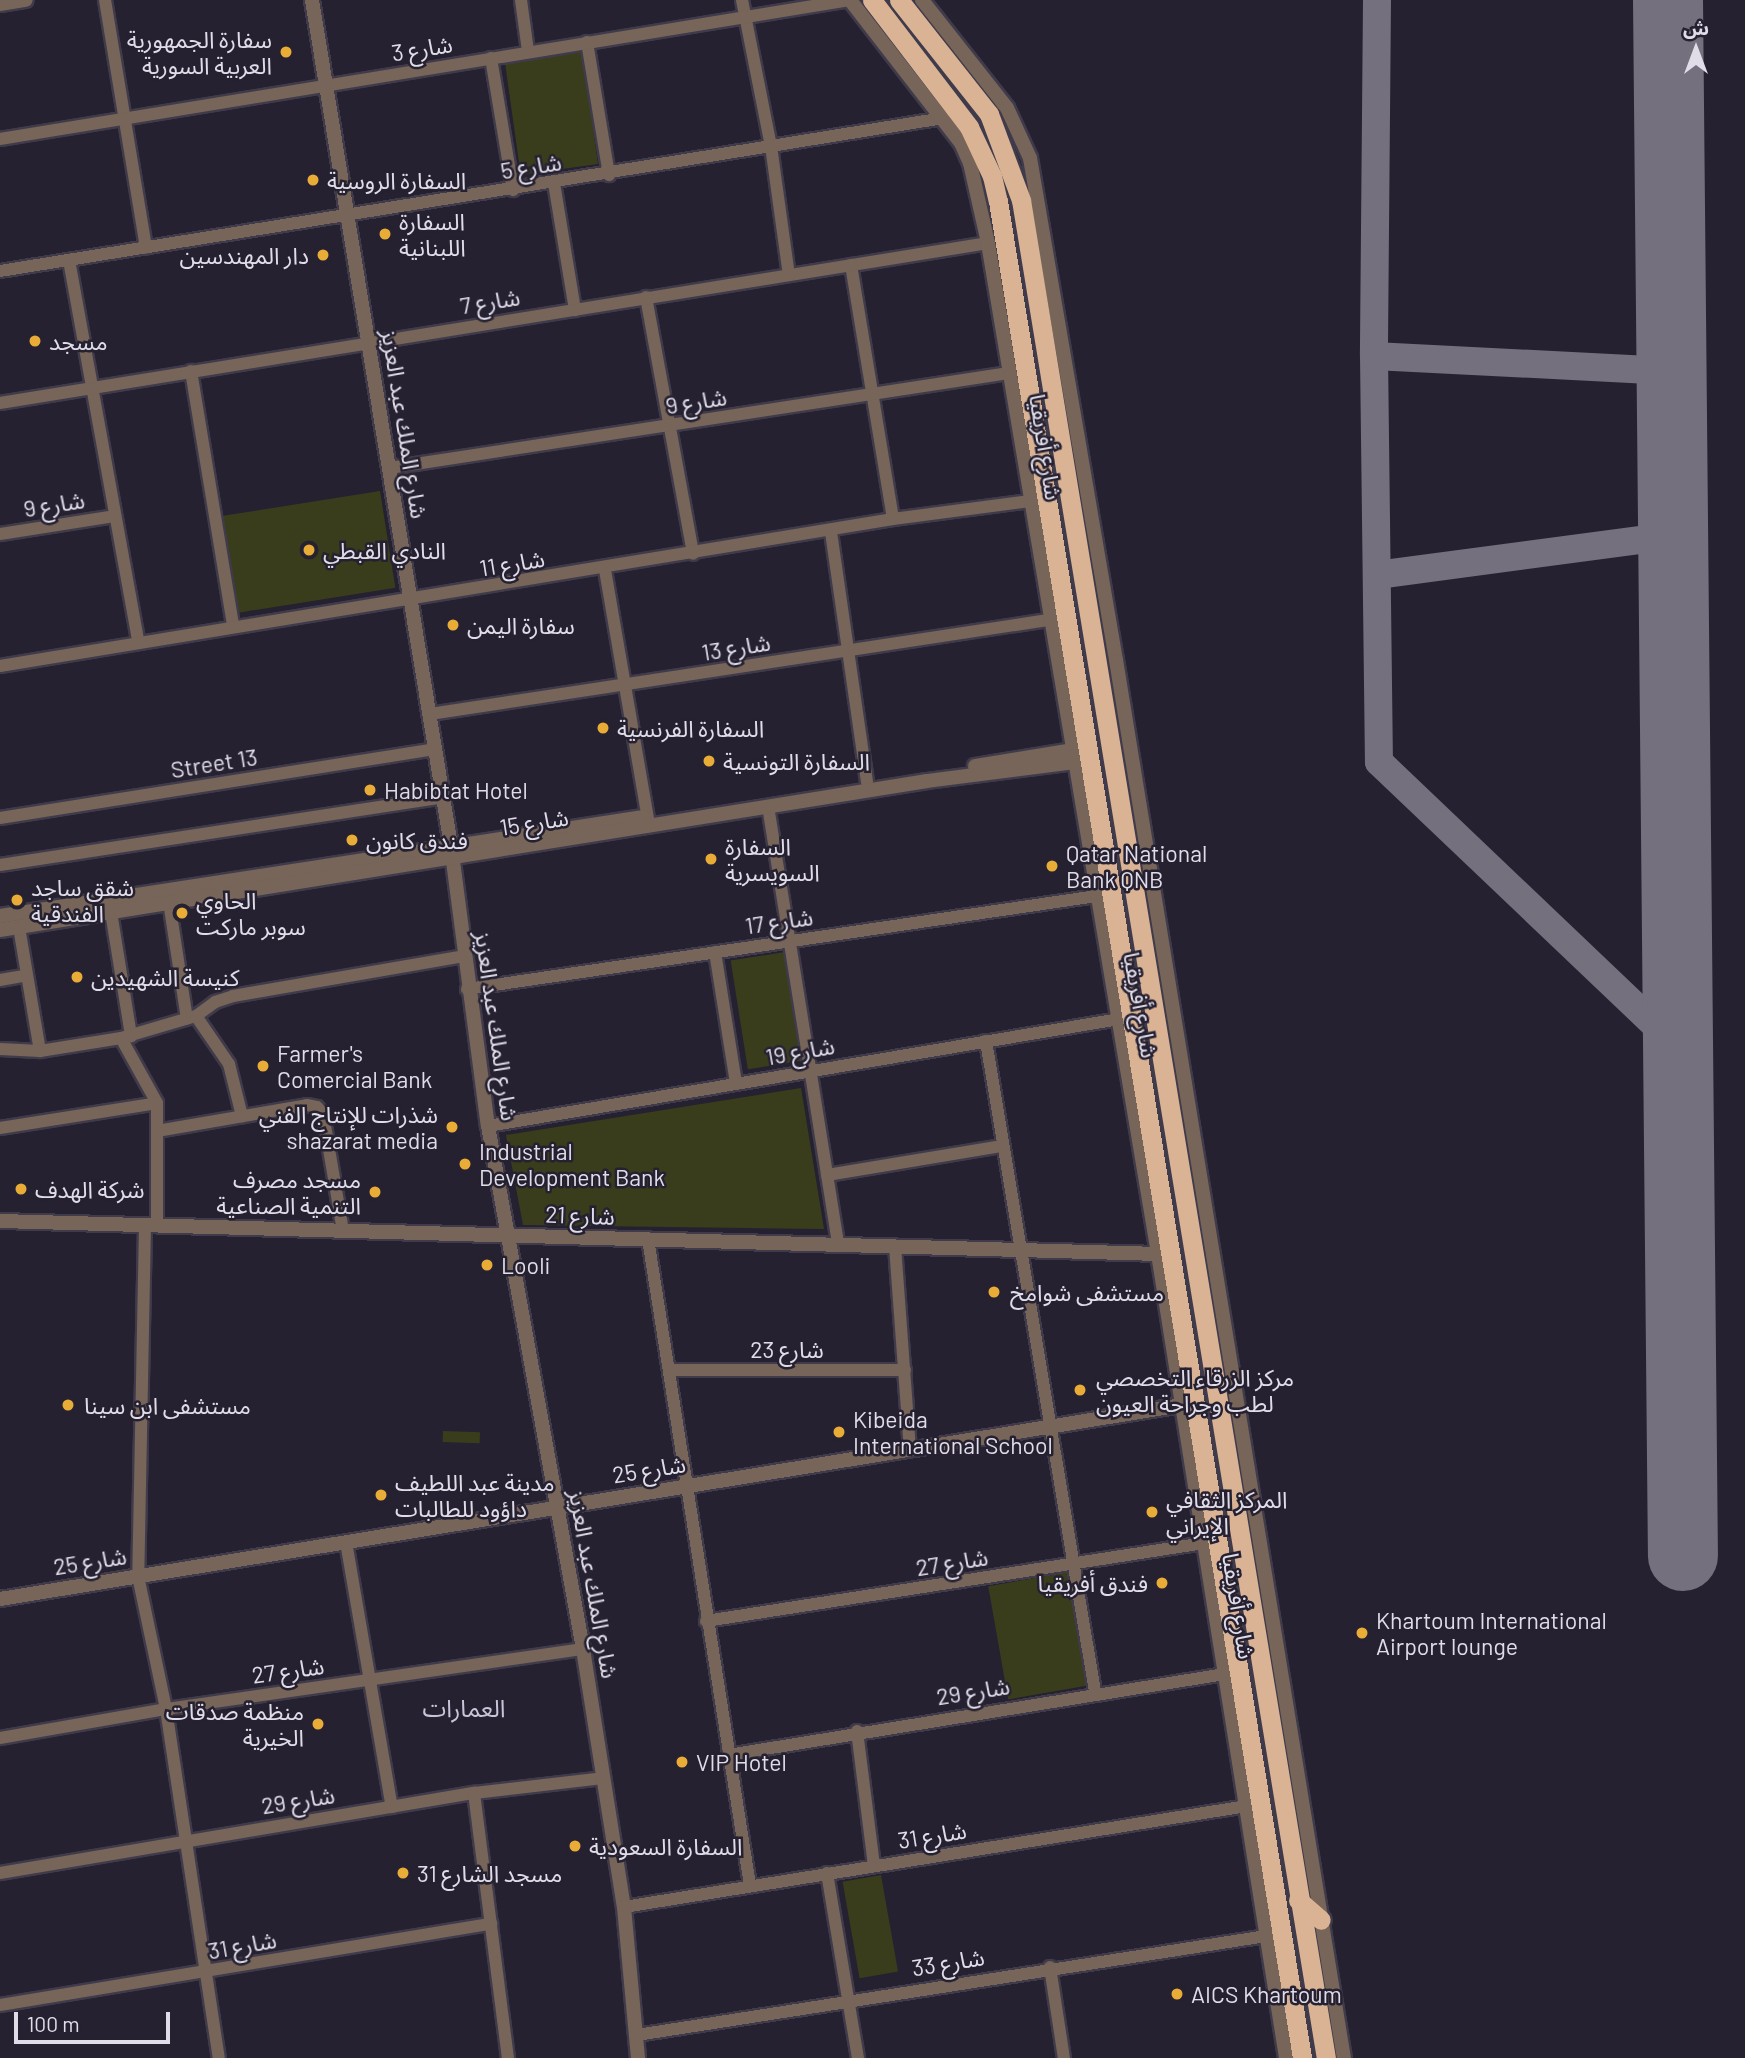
<!DOCTYPE html>
<html>
<head>
<meta charset="utf-8">
<style>
  body { margin:0 }
  #map { position:relative; width:1745px; height:2058px; overflow:hidden; background:#262131; font-family:Barlow,"Noto Sans Arabic",sans-serif }
  div>[style] { position:absolute }
  .green>* { inset:0; background:#3a3d1c; transform-origin:0 0 }
  .taxiway>* { height:28px; margin:-14px; padding:0 14px; transform-origin:14px; border-radius:14px; background:#74707e }
  .runway>* { height:70px; margin:-35px; padding:0 35px; transform-origin:35px; border-radius:35px; background:#74707e }
  .roads { filter:drop-shadow(2px 0 #403b4b) drop-shadow(-2px 0 #403b4b) drop-shadow(0 2px #403b4b) drop-shadow(0 -2px #403b4b) }
  .minor>* { height:12px; margin:-6px; padding:0 6px; transform-origin:6px; border-radius:6px; background:#766558 }
  .tertiary>* { height:14px; margin:-7px; padding:0 7px; transform-origin:7px; border-radius:7px; background:#766558 }
  .trunk>* { height:19px; margin:-9.5px; padding:0 9.5px; transform-origin:9.5px; border-radius:9.5px; background:#dab395 }
  .dots>* { width:19px; height:19px; translate:-50% -50%; box-sizing:border-box; border:4px solid #262131; border-radius:50% }
  span { translate:-50% -50%; white-space:nowrap; text-align:center; line-height:1.15; -webkit-text-stroke:5px #262131; paint-order:stroke }
  .poi-label { font-size:23px; color:#e0dde9 }
  .right { translate:-100% -50%; text-align:right }
  .left { translate:0 -50%; text-align:left }
  .street-label { font-size:23px; color:#e0dde9 }
  .neighbourhood-label { font-size:24px; color:#cac4da }
  .north { position:absolute; left:1661px; top:14px; width:70px; height:70px; -webkit-text-stroke:5px #262131; paint-order:stroke; rotate:0deg; font-size:19px; font-weight:700; line-height:28px; text-align:center; color:#e0dde9 }
  .north::after { content:''; display:block; margin:auto; width:24px; height:32px; background:#e0dde9; clip-path:polygon(50% 0,100% 100%,50% 72%,0 100%) }
  .scale { position:absolute; left:14px; top:2012px; width:156px; height:32px; box-sizing:border-box; border:4px solid #e0dde9; border-top:0; padding-left:9px; font-size:21px; line-height:24px; white-space:nowrap; color:#e0dde9; -webkit-text-stroke:5px #262131; paint-order:stroke }
</style>
</head>
<body>
<div id="map">
  <div class="green">
    <div style="left:582px;top:50px;width:115px;height:78px;rotate:82deg"></div>
    <div style="left:380px;top:491px;width:98px;height:159px;rotate:81deg"></div>
    <div style="left:785px;top:952px;width:110px;height:55px;rotate:81deg"></div>
    <div style="clip-path:polygon(801px 1088px,824px 1229px,523px 1225px,506px 1135px)"></div>
    <div style="left:443px;top:1431px;width:37px;height:11px;rotate:2deg"></div>
    <div style="left:1069px;top:1572px;width:115px;height:82px;rotate:80deg"></div>
    <div style="left:881px;top:1875px;width:98px;height:39px;rotate:80deg"></div>
  </div>
  <div class="taxiway">
    <div style="left:1377px;top:0;width:356px;rotate:90.5deg"></div>
    <div style="left:1374px;top:356px;width:406px;rotate:89.3deg"></div>
    <div style="left:1379px;top:762px;width:414px;rotate:43.6deg"></div>
    <div style="left:1374px;top:356px;width:300px;rotate:2.9deg"></div>
    <div style="left:1377px;top:575px;width:302px;rotate:-7.6deg"></div>
  </div>
  <div class="runway">
    <div style="left:1668px;top:0;width:1556px;rotate:89.45deg"></div>
  </div>
  <div class="roads">
    <div class="minor">
      <div style="left:105px;top:0;width:251px;rotate:80.6deg"></div>
      <div style="left:521px;top:0;width:51px;rotate:82.2deg"></div>
      <div style="left:742px;top:0;width:149px;rotate:78.8deg"></div>
      <div style="left:771px;top:146px;width:130px;rotate:82.1deg"></div>
      <div style="left:587px;top:42px;width:135px;rotate:80.6deg"></div>
      <div style="left:491px;top:58px;width:134px;rotate:80.5deg"></div>
      <div style="left:0;top:139px;width:861px;rotate:-9.29deg"></div>
      <div style="left:554px;top:183px;width:129px;rotate:80.6deg"></div>
      <div style="left:69px;top:260px;width:387px;rotate:79.7deg"></div>
      <div style="left:851px;top:265px;width:257px;rotate:80.6deg"></div>
      <div style="left:0;top:271px;width:956px;rotate:-9.21deg"></div>
      <div style="left:646px;top:297px;width:261px;rotate:79.6deg"></div>
      <div style="left:191px;top:371px;width:258px;rotate:80.6deg"></div>
      <div style="left:0;top:403px;width:1001px;rotate:-9.2deg"></div>
      <div style="left:389px;top:468px;width:627px;rotate:-8.71deg"></div>
      <div style="left:831px;top:532px;width:253px;rotate:81.8deg"></div>
      <div style="left:0;top:534px;width:116px;rotate:-8.9deg"></div>
      <div style="left:605px;top:570px;width:260px;rotate:80.2deg"></div>
      <div style="left:0;top:666px;width:905px;rotate:-9.35deg"></div>
      <div style="left:893px;top:519px;width:138px;rotate:-7.5deg"></div>
      <div style="left:430px;top:714px;width:625px;rotate:-8.65deg"></div>
      <div style="left:768px;top:806px;width:445px;rotate:80.9deg"></div>
      <div style="left:0;top:818px;width:440px;rotate:-9deg"></div>
      <div style="left:0;top:865px;width:448px;rotate:-8.7deg"></div>
      <div style="left:168px;top:895px;width:125px;rotate:81.3deg"></div>
      <div style="left:111px;top:912px;width:126px;rotate:80.8deg"></div>
      <div style="left:19px;top:927px;width:126px;rotate:80.4deg"></div>
      <div style="left:715px;top:952px;width:133px;rotate:80.9deg"></div>
      <div style="left:0;top:980px;width:27px;rotate:-10deg"></div>
      <div style="left:467px;top:989px;width:637px;rotate:-8.4deg"></div>
      <div style="left:196px;top:1016px;width:58px;rotate:55.5deg"></div>
      <div style="left:229px;top:1064px;width:54px;rotate:76deg"></div>
      <div style="left:121px;top:1038px;width:74px;rotate:61deg"></div>
      <div style="left:157px;top:1103px;width:123px;rotate:90deg"></div>
      <div style="left:986px;top:1041px;width:660px;rotate:80.49deg"></div>
      <div style="left:0;top:1049px;width:40px;rotate:2.9deg"></div>
      <div style="left:40px;top:1051px;width:82px;rotate:-9.1deg"></div>
      <div style="left:121px;top:1038px;width:78px;rotate:-16.3deg"></div>
      <div style="left:196px;top:1016px;width:24px;rotate:-36deg"></div>
      <div style="left:215px;top:1002px;width:19px;rotate:-18deg"></div>
      <div style="left:233px;top:996px;width:234px;rotate:-9.8deg"></div>
      <div style="left:488px;top:1126px;width:640px;rotate:-9.62deg"></div>
      <div style="left:0;top:1128px;width:159px;rotate:-9deg"></div>
      <div style="left:157px;top:1131px;width:152px;rotate:-9.8deg"></div>
      <div style="left:307px;top:1105px;width:10px;rotate:11deg"></div>
      <div style="left:317px;top:1107px;width:9px;rotate:49deg"></div>
      <div style="left:323px;top:1114px;width:119px;rotate:80.3deg"></div>
      <div style="left:827px;top:1175px;width:178px;rotate:-9.4deg"></div>
      <div style="left:145px;top:1225px;width:351px;rotate:91.1deg"></div>
      <div style="left:138px;top:1576px;width:136px;rotate:78.1deg"></div>
      <div style="left:166px;top:1709px;width:353px;rotate:81.4deg"></div>
      <div style="left:648px;top:1239px;width:654px;rotate:81.03deg"></div>
      <div style="left:895px;top:1246px;width:204px;rotate:85.8deg"></div>
      <div style="left:669px;top:1370px;width:236px"></div>
      <div style="left:346px;top:1542px;width:269px;rotate:80.2deg"></div>
      <div style="left:706px;top:1621px;width:504px;rotate:-8.9deg"></div>
      <div style="left:857px;top:1731px;width:136px;rotate:82.8deg"></div>
      <div style="left:0;top:1738px;width:169px;rotate:-9.9deg"></div>
      <div style="left:166px;top:1709px;width:421px;rotate:-8.2deg"></div>
      <div style="left:728px;top:1755px;width:504px;rotate:-9.26deg"></div>
      <div style="left:474px;top:1793px;width:267px;rotate:82.7deg"></div>
      <div style="left:0;top:1873px;width:481px;rotate:-9.6deg"></div>
      <div style="left:474px;top:1793px;width:130px;rotate:-6.6deg"></div>
      <div style="left:827px;top:1873px;width:188px;rotate:80.5deg"></div>
      <div style="left:624px;top:1907px;width:631px;rotate:-9.21deg"></div>
      <div style="left:1050px;top:1967px;width:92px;rotate:81.3deg"></div>
      <div style="left:0;top:2005px;width:498px;rotate:-9.4deg"></div>
      <div style="left:637px;top:2035px;width:637px;rotate:-8.94deg"></div>
    </div>
    <div class="tertiary">
      <div style="left:312px;top:0;width:857px;rotate:80.67deg"></div>
      <div style="left:451px;top:846px;width:282px;rotate:82.5deg"></div>
      <div style="left:488px;top:1126px;width:532px;rotate:79.7deg"></div>
      <div style="left:583px;top:1649px;width:261px;rotate:81deg"></div>
      <div style="left:624px;top:1907px;width:152px;rotate:84.7deg"></div>
      <div style="left:850px;top:0;width:181px;rotate:52.2deg"></div>
      <div style="left:961px;top:143px;width:22px;rotate:66deg"></div>
      <div style="left:970px;top:163px;width:82px;rotate:77.3deg"></div>
      <div style="left:988px;top:243px;width:1025px;rotate:80.45deg"></div>
      <div style="left:1158px;top:1254px;width:814px;rotate:80.95deg"></div>
      <div style="left:922px;top:0;width:137px;rotate:51.8deg"></div>
      <div style="left:1007px;top:108px;width:55px;rotate:65.3deg"></div>
      <div style="left:1030px;top:158px;width:509px;rotate:80.28deg"></div>
      <div style="left:1116px;top:660px;width:1416px;rotate:80.74deg"></div>
      <div style="left:0;top:4px;width:26px;rotate:-9deg"></div>
      <div style="left:975px;top:766px;width:99px;rotate:-9.3deg"></div>
      <div style="left:0;top:916px;width:651px;rotate:-8.75deg"></div>
      <div style="left:0;top:930px;width:939px;rotate:-9.13deg"></div>
      <div style="left:927px;top:781px;width:150px;rotate:-7.3deg"></div>
      <div style="left:0;top:1221px;width:1158px;rotate:1.63deg"></div>
      <div style="left:0;top:1599px;width:1198px;rotate:-9.32deg"></div>
    </div>
    <div class="trunk">
      <div style="left:872px;top:0;width:160px;rotate:52.6deg"></div>
      <div style="left:969px;top:127px;width:54px;rotate:64.9deg"></div>
      <div style="left:992px;top:176px;width:26px;rotate:77deg"></div>
      <div style="left:998px;top:201px;width:1882px;rotate:80.7deg"></div>
      <div style="left:899px;top:0;width:145px;rotate:51.7deg"></div>
      <div style="left:989px;top:114px;width:92px;rotate:69.6deg"></div>
      <div style="left:1021px;top:200px;width:1883px;rotate:80.68deg"></div>
      <div style="left:1298px;top:1900px;width:30px;rotate:41deg"></div>
    </div>
  </div>
  <div class="dots">
    <div style="left:286px;top:52px;background:#e8ac37"></div>
    <div style="left:313px;top:180px;background:#e8ac37"></div>
    <div style="left:385px;top:234px;background:#e8ac37"></div>
    <div style="left:323px;top:255px;background:#e8ac37"></div>
    <div style="left:35px;top:341px;background:#e8ac37"></div>
    <div style="left:309px;top:550px;background:#e8ac37"></div>
    <div style="left:453px;top:625px;background:#e8ac37"></div>
    <div style="left:603px;top:728px;background:#e8ac37"></div>
    <div style="left:709px;top:761px;background:#e8ac37"></div>
    <div style="left:370px;top:790px;background:#e8ac37"></div>
    <div style="left:352px;top:840px;background:#e8ac37"></div>
    <div style="left:711px;top:859px;background:#e8ac37"></div>
    <div style="left:1052px;top:866px;background:#e8ac37"></div>
    <div style="left:17px;top:900px;background:#e8ac37"></div>
    <div style="left:182px;top:913px;background:#e8ac37"></div>
    <div style="left:77px;top:977px;background:#e8ac37"></div>
    <div style="left:263px;top:1066px;background:#e8ac37"></div>
    <div style="left:452px;top:1127px;background:#e8ac37"></div>
    <div style="left:465px;top:1164px;background:#e8ac37"></div>
    <div style="left:21px;top:1189px;background:#e8ac37"></div>
    <div style="left:375px;top:1192px;background:#e8ac37"></div>
    <div style="left:487px;top:1265px;background:#e8ac37"></div>
    <div style="left:994px;top:1292px;background:#e8ac37"></div>
    <div style="left:1080px;top:1390px;background:#e8ac37"></div>
    <div style="left:68px;top:1405px;background:#e8ac37"></div>
    <div style="left:839px;top:1432px;background:#e8ac37"></div>
    <div style="left:381px;top:1495px;background:#e8ac37"></div>
    <div style="left:1152px;top:1512px;background:#e8ac37"></div>
    <div style="left:1162px;top:1583px;background:#e8ac37"></div>
    <div style="left:1362px;top:1633px;background:#e8ac37"></div>
    <div style="left:318px;top:1724px;background:#e8ac37"></div>
    <div style="left:682px;top:1762px;background:#e8ac37"></div>
    <div style="left:575px;top:1846px;background:#e8ac37"></div>
    <div style="left:403px;top:1873px;background:#e8ac37"></div>
    <div style="left:1177px;top:1994px;background:#e8ac37"></div>
  </div>
  <div class="poi-label">
    <span class="right" style="left:272px;top:52px">سفارة الجمهورية<br>العربية السورية</span>
    <span class="left" style="left:327px;top:180px">السفارة الروسية</span>
    <span class="left" style="left:399px;top:234px">السفارة<br>اللبنانية</span>
    <span class="right" style="left:309px;top:255px">دار المهندسين</span>
    <span class="left" style="left:49px;top:341px">مسجد</span>
    <span class="left" style="left:323px;top:550px">النادي القبطي</span>
    <span class="left" style="left:467px;top:625px">سفارة اليمن</span>
    <span class="left" style="left:617px;top:728px">السفارة الفرنسية</span>
    <span class="left" style="left:723px;top:761px">السفارة التونسية</span>
    <span class="left" style="left:384px;top:790px">Habibtat Hotel</span>
    <span class="left" style="left:366px;top:840px">فندق كانون</span>
    <span class="left" style="left:725px;top:859px">السفارة<br>السويسرية</span>
    <span class="left" style="left:1066px;top:866px">Qatar National<br>Bank QNB</span>
    <span class="left" style="left:31px;top:900px">شقق ساجد<br>الفندقية</span>
    <span class="left" style="left:196px;top:913px">الحاوي<br>سوبر ماركت</span>
    <span class="left" style="left:91px;top:977px">كنيسة الشهيدين</span>
    <span class="left" style="left:277px;top:1066px">Farmer's<br>Comercial Bank</span>
    <span class="right" style="left:438px;top:1127px">شذرات للإنتاج الفني<br>shazarat media</span>
    <span class="left" style="left:479px;top:1164px">Industrial<br>Development Bank</span>
    <span class="right" style="left:361px;top:1192px">مسجد مصرف<br>التنمية الصناعية</span>
    <span class="left" style="left:35px;top:1189px">شركة الهدف</span>
    <span class="left" style="left:501px;top:1265px">Looli</span>
    <span class="left" style="left:1010px;top:1292px">مستشفى شوامخ</span>
    <span class="left" style="left:1096px;top:1390px">مركز الزرقاء التخصصي<br>لطب وجراحة العيون</span>
    <span class="left" style="left:84px;top:1405px">مستشفى ابن سينا</span>
    <span class="left" style="left:853px;top:1432px">Kibeida<br>International School</span>
    <span class="left" style="left:395px;top:1495px">مدينة عبد اللطيف<br>داؤود للطالبات</span>
    <span class="left" style="left:1166px;top:1512px">المركز الثقافي<br>الإيراني</span>
    <span class="right" style="left:1148px;top:1583px">فندق أفريقيا</span>
    <span class="left" style="left:1376px;top:1633px">Khartoum International<br>Airport lounge</span>
    <span class="right" style="left:304px;top:1724px">منظمة صدقات<br>الخيرية</span>
    <span class="left" style="left:696px;top:1762px">VIP Hotel</span>
    <span class="left" style="left:589px;top:1846px">السفارة السعودية</span>
    <span class="left" style="left:417px;top:1873px">مسجد الشارع 31</span>
    <span class="left" style="left:1191px;top:1994px">AICS Khartoum</span>
  </div>
  <div class="street-label">
    <span style="left:422px;top:48px;rotate:-9deg">شارع 3</span>
    <span style="left:531px;top:166px;rotate:-9deg">شارع 5</span>
    <span style="left:490px;top:301px;rotate:-9deg">شارع 7</span>
    <span style="left:696px;top:401px;rotate:-9deg">شارع 9</span>
    <span style="left:405px;top:424px;rotate:81deg">شارع الملك عبد العزيز</span>
    <span style="left:1046px;top:447px;rotate:81deg">شارع أفريقيا</span>
    <span style="left:54px;top:504px;rotate:-9deg">شارع 9</span>
    <span style="left:512px;top:563px;rotate:-9deg">شارع 11</span>
    <span style="left:736px;top:647px;rotate:-9deg">شارع 13</span>
    <span style="left:214px;top:763px;rotate:-9deg">Street 13</span>
    <span style="left:534px;top:822px;rotate:-9deg">شارع 15</span>
    <span style="left:779px;top:921px;rotate:-8deg">شارع 17</span>
    <span style="left:1141px;top:1005px;rotate:80deg">شارع أفريقيا</span>
    <span style="left:497px;top:1026px;rotate:82deg">شارع الملك عبد العزيز</span>
    <span style="left:800px;top:1051px;rotate:-10deg">شارع 19</span>
    <span style="left:580px;top:1215px;rotate:2deg">شارع 21</span>
    <span style="left:787px;top:1349px">شارع 23</span>
    <span style="left:649px;top:1469px;rotate:-9deg">شارع 25</span>
    <span style="left:90px;top:1561px;rotate:-9deg">شارع 25</span>
    <span style="left:952px;top:1562px;rotate:-9deg">شارع 27</span>
    <span style="left:594px;top:1584px;rotate:80deg">شارع الملك عبد العزيز</span>
    <span style="left:1239px;top:1606px;rotate:81deg">شارع أفريقيا</span>
    <span style="left:288px;top:1670px;rotate:-8deg">شارع 27</span>
    <span style="left:973px;top:1691px;rotate:-9deg">شارع 29</span>
    <span style="left:298px;top:1800px;rotate:-9deg">شارع 29</span>
    <span style="left:932px;top:1835px;rotate:-9deg">شارع 31</span>
    <span style="left:242px;top:1945px;rotate:-10deg">شارع 31</span>
    <span style="left:948px;top:1962px;rotate:-9deg">شارع 33</span>
  </div>
  <div class="neighbourhood-label">
    <span style="left:464px;top:1708px">العمارات</span>
  </div>
  <div class="north">ش</div>
  <div class="scale">100 m</div>
</div>
</body>
</html>
